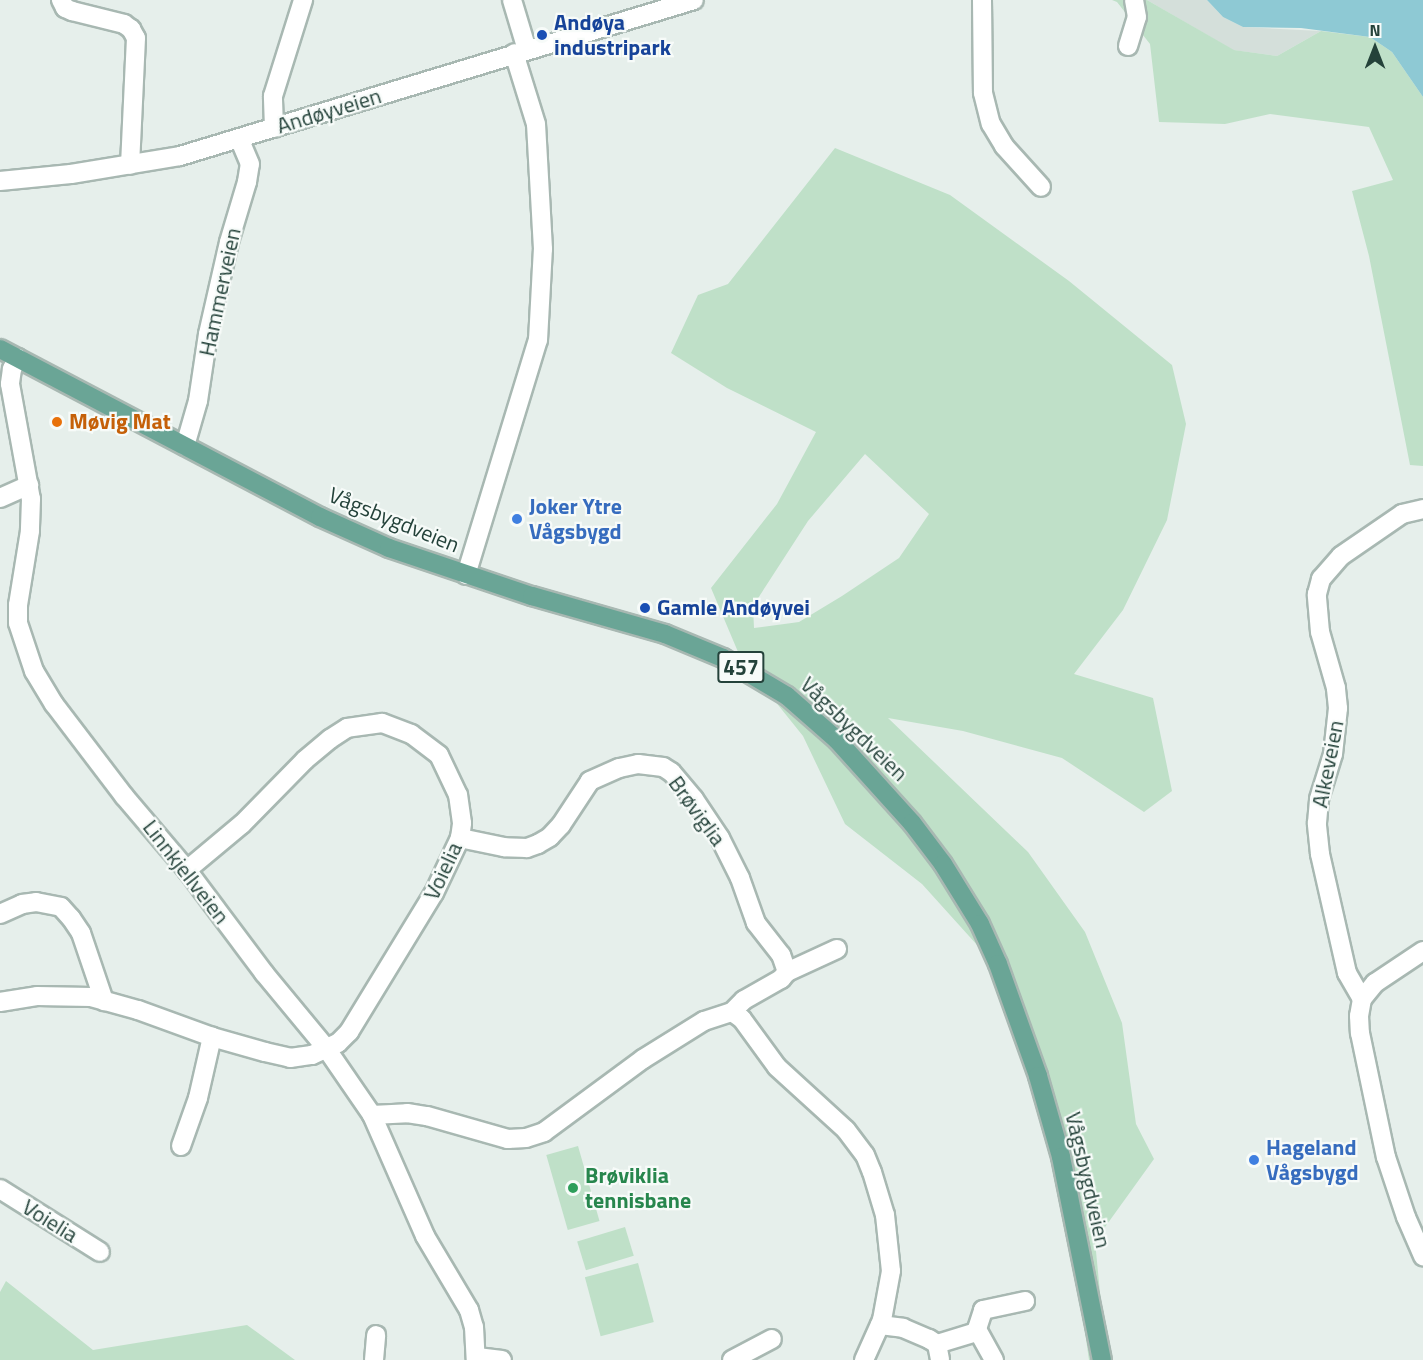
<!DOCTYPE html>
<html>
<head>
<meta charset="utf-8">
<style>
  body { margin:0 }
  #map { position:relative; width:1423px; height:1360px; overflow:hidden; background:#e6efeb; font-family:"Titillium Web",sans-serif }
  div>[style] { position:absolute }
  .built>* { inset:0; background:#d4dfda }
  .green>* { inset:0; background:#bfe0c8; transform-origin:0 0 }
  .water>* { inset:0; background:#8ec9d4 }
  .roads { filter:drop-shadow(2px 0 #a8b8b2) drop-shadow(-2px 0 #a8b8b2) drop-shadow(0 2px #a8b8b2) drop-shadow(0 -2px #a8b8b2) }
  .street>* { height:18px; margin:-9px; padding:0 9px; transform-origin:9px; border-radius:9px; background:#fff }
  .secondary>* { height:18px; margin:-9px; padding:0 9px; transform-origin:9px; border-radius:9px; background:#fff }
  .primary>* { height:18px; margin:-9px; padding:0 9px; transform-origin:9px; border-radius:9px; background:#6aa596 }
  .dots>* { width:16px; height:16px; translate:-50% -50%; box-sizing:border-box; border:3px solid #f7fbf9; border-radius:50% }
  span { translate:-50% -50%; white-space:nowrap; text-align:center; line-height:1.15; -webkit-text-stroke:4.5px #f7fbf9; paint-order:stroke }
  .shield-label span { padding:2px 4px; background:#f7fbf9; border:2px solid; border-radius:4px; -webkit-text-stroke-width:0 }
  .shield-label { font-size:21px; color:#24423a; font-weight:700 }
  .transit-label { font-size:22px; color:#164399; font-weight:700 }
  .left { translate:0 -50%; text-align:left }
  .street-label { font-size:22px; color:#24423a }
  .food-label { font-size:22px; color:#c56008; font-weight:700 }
  .shop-label { font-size:22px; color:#366cbe; font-weight:700 }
  .leisure-label { font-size:22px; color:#27864d; font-weight:700 }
  .north { position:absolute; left:1345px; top:18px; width:60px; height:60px; -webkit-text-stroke:4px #f7fbf9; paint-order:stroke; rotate:0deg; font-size:16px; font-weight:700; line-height:24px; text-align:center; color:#24423a }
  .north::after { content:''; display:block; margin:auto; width:21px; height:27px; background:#24423a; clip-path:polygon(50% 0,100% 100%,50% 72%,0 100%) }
</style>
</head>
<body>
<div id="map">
  <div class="built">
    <div style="clip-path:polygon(1147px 0,1207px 0,1223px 17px,1243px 27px,1321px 31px,1277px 56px,1233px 50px)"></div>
  </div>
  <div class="green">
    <div style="clip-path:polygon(1112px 0,1147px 0,1234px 50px,1277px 56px,1321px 31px,1370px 37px,1392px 52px,1423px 97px,1423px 466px,1410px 465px,1369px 256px,1352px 191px,1393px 180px,1369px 127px,1270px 114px,1225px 124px,1159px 122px,1150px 44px,1117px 2px)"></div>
    <div style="clip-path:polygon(evenodd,835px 148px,950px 195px,1069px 281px,1172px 365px,1186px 424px,1167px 520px,1123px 610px,1074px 674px,1153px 698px,1172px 791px,1144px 812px,1062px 758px,963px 731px,888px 718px,1028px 852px,1085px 932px,1122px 1023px,1136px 1124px,1154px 1159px,1095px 1241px,1104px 1334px,1112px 1360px,1089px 1360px,1072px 1241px,1050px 1146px,1023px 1050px,987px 956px,922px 884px,845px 824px,803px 736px,741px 659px,711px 588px,777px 504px,816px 432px,727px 388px,671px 353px,698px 295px,728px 284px,835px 148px,865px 454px,929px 514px,899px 558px,842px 596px,799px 622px,754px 628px,753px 606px,808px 521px,865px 454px)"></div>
    <div style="left:578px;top:1146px;width:78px;height:33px;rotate:74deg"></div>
    <div style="left:625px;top:1227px;width:30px;height:50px;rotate:73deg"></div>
    <div style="left:638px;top:1263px;width:61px;height:55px;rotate:75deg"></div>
    <div style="clip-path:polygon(6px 1281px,93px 1350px,247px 1325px,295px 1360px,0 1360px,0 1292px)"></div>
  </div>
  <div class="water">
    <div style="clip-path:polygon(1207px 0,1423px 0,1423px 97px,1392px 52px,1370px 37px,1301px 28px,1243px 27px,1223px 17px)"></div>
  </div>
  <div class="roads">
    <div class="street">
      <div style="left:61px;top:0;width:9px;rotate:63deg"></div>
      <div style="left:65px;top:8px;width:8px;rotate:23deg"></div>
      <div style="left:72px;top:11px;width:54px;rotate:14deg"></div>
      <div style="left:124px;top:24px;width:9px;rotate:36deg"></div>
      <div style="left:131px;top:29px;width:10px;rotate:61deg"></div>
      <div style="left:136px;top:38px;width:127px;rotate:92.7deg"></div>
      <div style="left:512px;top:0;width:52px;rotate:73.3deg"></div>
      <div style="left:982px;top:0;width:93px;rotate:89.4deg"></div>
      <div style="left:983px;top:93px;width:32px;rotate:76deg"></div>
      <div style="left:991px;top:124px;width:26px;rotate:59deg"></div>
      <div style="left:1004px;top:146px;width:55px;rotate:47.9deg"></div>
      <div style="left:1128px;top:46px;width:30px;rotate:-73deg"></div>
      <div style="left:1137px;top:17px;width:17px;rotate:-100deg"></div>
      <div style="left:274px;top:128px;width:32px;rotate:-92deg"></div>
      <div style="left:273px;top:96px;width:101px;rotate:-72.6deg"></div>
      <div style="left:18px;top:358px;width:13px;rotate:119deg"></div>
      <div style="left:12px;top:369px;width:15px;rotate:98deg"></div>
      <div style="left:10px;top:384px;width:117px;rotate:79.7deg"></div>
      <div style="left:31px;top:499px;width:32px;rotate:92deg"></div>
      <div style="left:30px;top:531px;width:75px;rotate:99.2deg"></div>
      <div style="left:18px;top:605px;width:18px;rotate:90deg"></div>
      <div style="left:18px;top:623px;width:51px;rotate:71.6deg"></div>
      <div style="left:34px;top:671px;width:39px;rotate:59deg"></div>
      <div style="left:54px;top:704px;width:116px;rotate:52.7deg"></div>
      <div style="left:124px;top:796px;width:97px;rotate:49.6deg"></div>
      <div style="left:187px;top:870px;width:129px;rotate:53.2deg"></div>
      <div style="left:264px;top:973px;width:97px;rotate:50.4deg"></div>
      <div style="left:326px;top:1048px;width:81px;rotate:55.5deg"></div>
      <div style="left:372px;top:1115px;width:132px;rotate:66.3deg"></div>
      <div style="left:425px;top:1236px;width:86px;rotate:59.3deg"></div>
      <div style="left:469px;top:1310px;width:18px;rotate:74deg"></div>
      <div style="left:474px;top:1327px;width:33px;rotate:87deg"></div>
      <div style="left:185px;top:446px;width:47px;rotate:-73.9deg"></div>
      <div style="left:198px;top:401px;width:68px;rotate:-81.5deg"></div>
      <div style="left:208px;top:334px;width:94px;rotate:-77.1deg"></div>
      <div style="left:229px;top:242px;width:63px;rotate:-73.3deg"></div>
      <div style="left:247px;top:182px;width:18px;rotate:-81deg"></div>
      <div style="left:250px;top:164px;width:26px;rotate:-113deg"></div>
      <div style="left:0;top:498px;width:32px;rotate:-24deg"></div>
      <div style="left:466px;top:575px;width:246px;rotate:-73deg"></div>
      <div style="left:538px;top:340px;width:91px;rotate:-86.9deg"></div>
      <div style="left:543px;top:249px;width:125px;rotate:-93.2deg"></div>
      <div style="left:536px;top:124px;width:74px;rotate:-107.2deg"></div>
      <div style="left:0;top:914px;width:24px;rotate:-24deg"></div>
      <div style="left:22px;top:904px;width:14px;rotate:-8deg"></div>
      <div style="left:36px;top:902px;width:25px;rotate:11deg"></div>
      <div style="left:61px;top:907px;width:15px;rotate:48deg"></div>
      <div style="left:71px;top:918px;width:18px;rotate:56deg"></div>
      <div style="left:81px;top:933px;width:72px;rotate:71.3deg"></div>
      <div style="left:1423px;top:951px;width:58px;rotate:146.3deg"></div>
      <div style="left:1375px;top:983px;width:21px;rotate:129deg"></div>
      <div style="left:1362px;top:999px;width:17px;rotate:100deg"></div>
      <div style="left:1359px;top:1016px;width:17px;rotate:87deg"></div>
      <div style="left:1360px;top:1033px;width:127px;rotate:78.2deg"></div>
      <div style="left:1386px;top:1157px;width:63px;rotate:71.6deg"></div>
      <div style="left:1406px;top:1217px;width:43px;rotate:66.4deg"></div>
      <div style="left:787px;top:972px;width:55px;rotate:-24.7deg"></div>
      <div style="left:1362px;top:999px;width:30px;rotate:-120deg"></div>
      <div style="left:1347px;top:973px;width:122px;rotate:-102.8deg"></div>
      <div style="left:1320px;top:854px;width:31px;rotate:-96deg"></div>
      <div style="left:1317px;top:823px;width:24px;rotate:-85deg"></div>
      <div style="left:1319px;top:799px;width:47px;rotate:-72.7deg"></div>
      <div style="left:1333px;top:754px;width:46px;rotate:-83.8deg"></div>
      <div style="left:1338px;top:708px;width:20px;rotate:-96deg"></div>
      <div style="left:1336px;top:688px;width:58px;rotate:-105.9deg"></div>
      <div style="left:1320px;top:632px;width:38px;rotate:-95deg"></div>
      <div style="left:1317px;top:594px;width:16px;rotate:-75deg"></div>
      <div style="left:1321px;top:579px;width:30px;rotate:-49deg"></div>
      <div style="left:1341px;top:556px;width:74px;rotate:-34.5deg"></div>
      <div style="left:1402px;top:514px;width:22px;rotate:-13deg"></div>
      <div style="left:0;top:1002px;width:37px;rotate:-9deg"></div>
      <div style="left:37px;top:996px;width:54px;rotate:1.1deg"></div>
      <div style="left:91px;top:997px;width:49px;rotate:15.5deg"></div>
      <div style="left:138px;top:1010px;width:79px;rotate:20deg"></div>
      <div style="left:212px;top:1037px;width:55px;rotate:15.8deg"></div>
      <div style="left:265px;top:1052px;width:26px;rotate:13deg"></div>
      <div style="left:290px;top:1058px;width:22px;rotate:-8deg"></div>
      <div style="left:312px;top:1055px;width:29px;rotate:-25deg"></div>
      <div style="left:338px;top:1043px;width:16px;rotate:-45deg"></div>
      <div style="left:349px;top:1032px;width:163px;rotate:-58.6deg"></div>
      <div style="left:434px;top:893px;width:61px;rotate:-64.7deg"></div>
      <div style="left:460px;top:838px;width:15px;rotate:-82deg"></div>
      <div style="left:462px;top:823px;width:28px;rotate:-98deg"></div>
      <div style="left:458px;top:795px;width:44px;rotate:-115.4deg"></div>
      <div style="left:439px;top:755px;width:35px;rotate:-143deg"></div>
      <div style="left:411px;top:734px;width:31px;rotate:-159deg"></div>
      <div style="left:382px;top:723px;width:35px;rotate:172deg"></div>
      <div style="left:347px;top:728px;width:20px;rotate:147deg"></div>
      <div style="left:330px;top:739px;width:33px;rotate:140deg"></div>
      <div style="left:305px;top:760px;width:90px;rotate:134.5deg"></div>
      <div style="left:242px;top:824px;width:72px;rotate:140.1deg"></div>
      <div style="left:732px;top:1012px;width:12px;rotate:35deg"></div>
      <div style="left:742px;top:1019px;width:59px;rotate:53.9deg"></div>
      <div style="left:777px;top:1067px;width:93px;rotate:42.4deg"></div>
      <div style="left:846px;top:1130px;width:31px;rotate:53deg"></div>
      <div style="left:865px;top:1155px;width:18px;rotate:68deg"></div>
      <div style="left:872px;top:1172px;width:45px;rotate:73.2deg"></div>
      <div style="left:885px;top:1215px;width:56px;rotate:83.9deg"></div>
      <div style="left:891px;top:1271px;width:50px;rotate:100.4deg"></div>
      <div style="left:882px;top:1320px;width:44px;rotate:114.2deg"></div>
      <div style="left:372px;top:1115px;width:35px;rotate:-3deg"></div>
      <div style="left:407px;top:1113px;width:20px;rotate:9deg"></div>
      <div style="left:427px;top:1116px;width:84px;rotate:15.9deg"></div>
      <div style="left:508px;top:1139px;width:18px;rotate:-3deg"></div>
      <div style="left:526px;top:1138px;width:19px;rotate:-18deg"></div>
      <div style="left:544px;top:1132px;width:123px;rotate:-36.4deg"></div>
      <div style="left:643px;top:1059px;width:72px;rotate:-31.9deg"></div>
      <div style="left:704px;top:1021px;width:29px;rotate:-18deg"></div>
      <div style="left:732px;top:1012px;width:17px;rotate:-45deg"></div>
      <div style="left:744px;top:1000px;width:43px;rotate:-29.6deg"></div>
      <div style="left:781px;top:979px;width:9px;rotate:-49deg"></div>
      <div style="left:787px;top:972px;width:18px;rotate:-109deg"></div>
      <div style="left:781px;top:955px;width:41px;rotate:-128deg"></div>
      <div style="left:756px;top:923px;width:48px;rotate:-109.6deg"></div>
      <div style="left:740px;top:878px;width:45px;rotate:-116.6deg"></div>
      <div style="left:720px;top:838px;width:47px;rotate:-123.7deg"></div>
      <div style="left:694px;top:799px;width:35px;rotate:-130deg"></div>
      <div style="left:671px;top:772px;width:9px;rotate:-148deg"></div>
      <div style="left:663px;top:767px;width:25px;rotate:-173deg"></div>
      <div style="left:638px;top:764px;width:19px;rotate:168deg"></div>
      <div style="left:619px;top:768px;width:32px;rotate:156deg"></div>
      <div style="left:590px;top:781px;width:53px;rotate:123.4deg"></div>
      <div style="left:561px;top:825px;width:16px;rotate:133deg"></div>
      <div style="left:550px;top:837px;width:14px;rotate:150deg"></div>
      <div style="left:538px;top:844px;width:12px;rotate:160deg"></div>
      <div style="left:527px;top:848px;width:23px;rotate:-178deg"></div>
      <div style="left:504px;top:847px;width:45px;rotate:-168.4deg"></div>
      <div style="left:181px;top:1146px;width:51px;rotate:-70.5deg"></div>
      <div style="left:198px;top:1098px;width:63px;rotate:-77.1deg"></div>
      <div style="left:0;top:1189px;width:118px;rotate:32.2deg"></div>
      <div style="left:880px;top:1325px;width:23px;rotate:7deg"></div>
      <div style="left:903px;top:1328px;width:28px;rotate:23deg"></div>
      <div style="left:929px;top:1339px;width:9px;rotate:32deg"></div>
      <div style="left:937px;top:1344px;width:16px;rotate:79deg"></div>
      <div style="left:937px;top:1344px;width:39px;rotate:-17deg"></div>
      <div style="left:974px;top:1333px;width:5px;rotate:-53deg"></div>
      <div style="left:477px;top:1357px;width:25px;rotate:7deg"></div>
      <div style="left:374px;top:1360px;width:25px;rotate:-85deg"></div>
      <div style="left:732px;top:1360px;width:45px;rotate:-27.7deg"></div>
      <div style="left:994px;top:1360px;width:35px;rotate:-119deg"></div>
      <div style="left:977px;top:1329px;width:20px;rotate:-72deg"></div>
      <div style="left:983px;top:1310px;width:43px;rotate:-12.1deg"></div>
    </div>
    <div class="secondary">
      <div style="left:0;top:181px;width:71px;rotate:-5.6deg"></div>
      <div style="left:71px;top:174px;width:110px;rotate:-9.4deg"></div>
      <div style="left:180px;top:156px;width:537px;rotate:-16.88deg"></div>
    </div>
    <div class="primary">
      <div style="left:0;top:349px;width:361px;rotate:27.7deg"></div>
      <div style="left:320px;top:517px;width:76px;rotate:24.2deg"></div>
      <div style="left:389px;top:548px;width:151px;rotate:18.6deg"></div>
      <div style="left:532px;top:596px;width:138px;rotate:15.9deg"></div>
      <div style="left:665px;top:634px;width:63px;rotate:22.5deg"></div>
      <div style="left:723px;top:658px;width:74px;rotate:30.7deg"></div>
      <div style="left:787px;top:696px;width:67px;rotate:41.3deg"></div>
      <div style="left:837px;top:740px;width:112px;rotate:47.9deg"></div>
      <div style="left:912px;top:823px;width:51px;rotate:52.9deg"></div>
      <div style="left:943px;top:864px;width:70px;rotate:58.3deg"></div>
      <div style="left:980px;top:924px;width:44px;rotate:65.8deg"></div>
      <div style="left:998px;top:964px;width:119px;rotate:70.3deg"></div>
      <div style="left:1038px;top:1076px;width:84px;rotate:74.1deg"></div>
      <div style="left:1061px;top:1157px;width:207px;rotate:78.6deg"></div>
    </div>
  </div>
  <div class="dots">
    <div style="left:542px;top:35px;background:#1a4fb4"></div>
    <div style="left:57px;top:422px;background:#e8710a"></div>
    <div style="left:517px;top:519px;background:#3f7fe0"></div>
    <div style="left:645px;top:608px;background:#1a4fb4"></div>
    <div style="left:1254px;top:1160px;background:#3f7fe0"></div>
    <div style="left:573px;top:1188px;background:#2e9e5b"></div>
  </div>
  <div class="shield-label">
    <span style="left:741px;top:667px">457</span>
  </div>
  <div class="transit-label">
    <span class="left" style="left:554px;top:35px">Andøya<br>industripark</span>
    <span class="left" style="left:657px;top:608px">Gamle Andøyvei</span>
  </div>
  <div class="street-label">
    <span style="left:329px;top:111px;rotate:-17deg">Andøyveien</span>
    <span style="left:220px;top:292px;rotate:-78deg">Hammerveien</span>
    <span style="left:394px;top:520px;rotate:22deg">Vågsbygdveien</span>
    <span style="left:854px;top:729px;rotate:44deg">Vågsbygdveien</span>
    <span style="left:1328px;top:764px;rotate:-79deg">Alkeveien</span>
    <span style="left:697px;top:811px;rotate:54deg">Brøviglia</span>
    <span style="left:443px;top:871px;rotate:-65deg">Voielia</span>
    <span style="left:186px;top:872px;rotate:52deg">Linnkjellveien</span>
    <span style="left:1088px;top:1180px;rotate:77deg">Vågsbygdveien</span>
    <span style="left:50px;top:1221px;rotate:32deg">Voielia</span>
  </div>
  <div class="food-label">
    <span class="left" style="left:69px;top:422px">Møvig Mat</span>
  </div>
  <div class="shop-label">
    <span class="left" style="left:529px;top:519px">Joker Ytre<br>Vågsbygd</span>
    <span class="left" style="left:1266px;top:1160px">Hageland<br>Vågsbygd</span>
  </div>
  <div class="leisure-label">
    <span class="left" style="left:585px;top:1188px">Brøviklia<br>tennisbane</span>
  </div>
  <div class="north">N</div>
</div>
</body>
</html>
